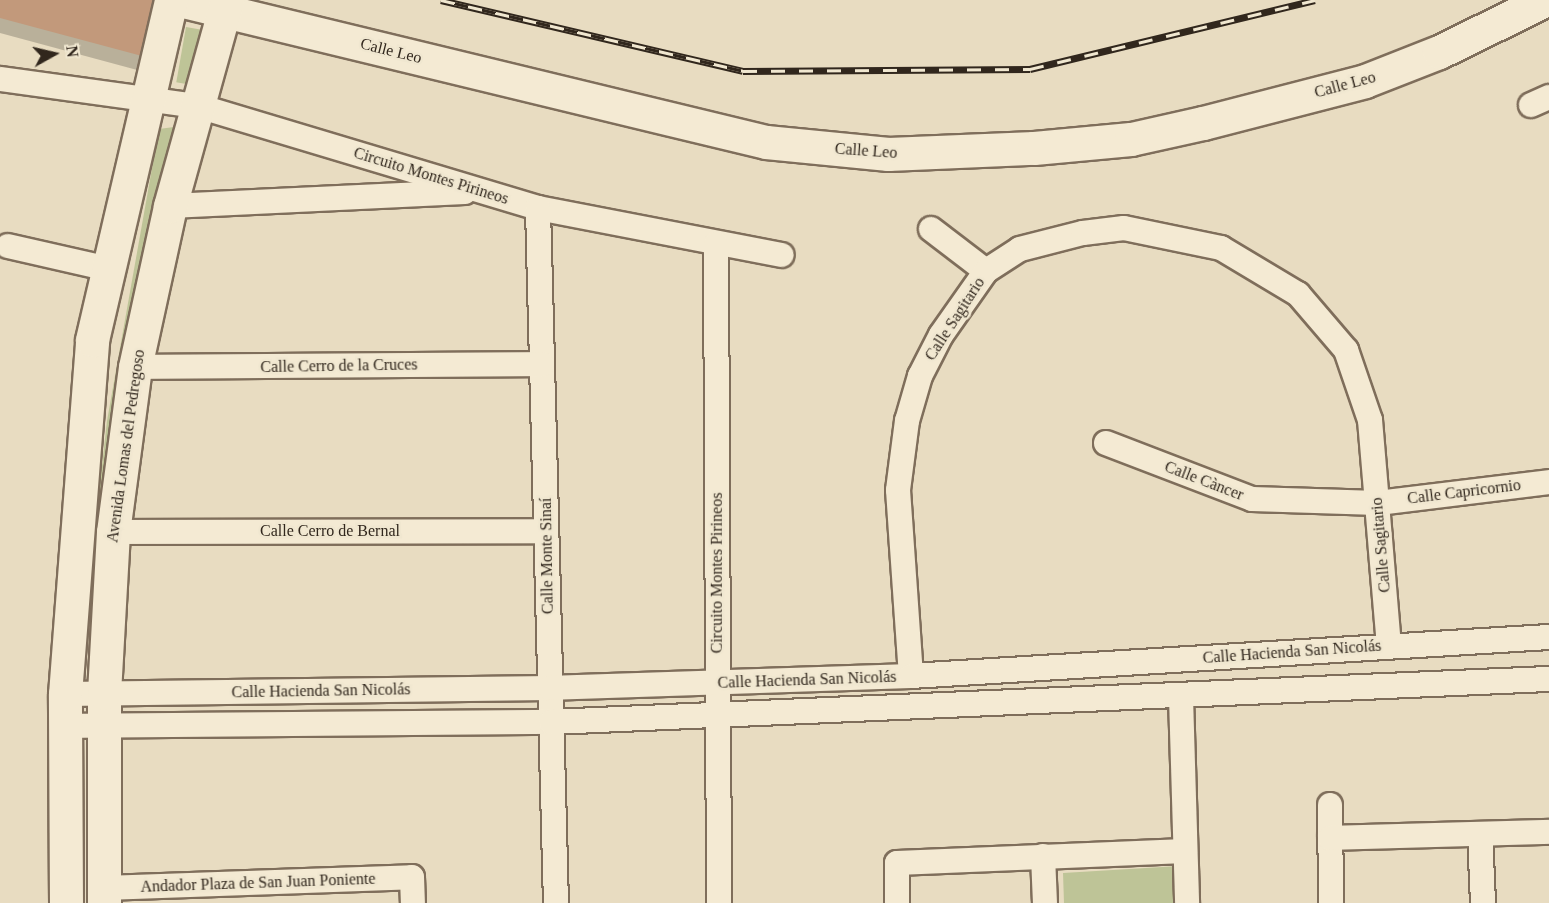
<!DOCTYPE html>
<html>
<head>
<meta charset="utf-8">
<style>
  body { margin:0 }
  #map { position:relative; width:1549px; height:903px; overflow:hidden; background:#e8dcc1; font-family:Georgia,serif }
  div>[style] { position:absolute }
  .green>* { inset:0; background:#bec497; transform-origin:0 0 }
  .shadow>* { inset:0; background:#0003 }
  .building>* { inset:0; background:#c2997b }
  .roads { filter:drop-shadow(2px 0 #7f6e5b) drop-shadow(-2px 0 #7f6e5b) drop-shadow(0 2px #7f6e5b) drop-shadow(0 -2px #7f6e5b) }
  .street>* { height:24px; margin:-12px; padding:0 12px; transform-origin:12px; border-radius:12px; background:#f4ead3 }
  .secondary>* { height:33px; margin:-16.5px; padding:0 16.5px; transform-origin:16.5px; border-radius:16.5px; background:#f4ead3 }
  .rail>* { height:7px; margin-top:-3.5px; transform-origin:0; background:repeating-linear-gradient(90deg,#f0e7d0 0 14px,#31271d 0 28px); box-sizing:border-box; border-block:2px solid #31271d }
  span { translate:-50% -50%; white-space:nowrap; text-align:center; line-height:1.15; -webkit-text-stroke:5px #f0e7d0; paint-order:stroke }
  .street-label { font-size:16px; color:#31271d }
  .north { position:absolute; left:24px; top:24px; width:60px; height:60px; -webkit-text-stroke:4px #f0e7d0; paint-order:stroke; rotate:82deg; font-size:16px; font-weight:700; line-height:24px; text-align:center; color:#31271d }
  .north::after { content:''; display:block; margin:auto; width:21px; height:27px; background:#31271d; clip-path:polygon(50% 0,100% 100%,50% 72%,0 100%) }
</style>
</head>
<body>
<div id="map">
  <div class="green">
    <div style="left:186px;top:27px;width:23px;height:56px;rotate:10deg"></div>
    <div style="clip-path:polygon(174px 127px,183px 134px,100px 593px,88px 591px,107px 421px,159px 129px)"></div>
    <div style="clip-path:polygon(1179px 866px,1179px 903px,1064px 903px,1063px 873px)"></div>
  </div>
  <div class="shadow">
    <div style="clip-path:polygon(0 0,167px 0,152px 74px,0 33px)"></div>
  </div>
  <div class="building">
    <div style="clip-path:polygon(0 0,153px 0,142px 56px,0 18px)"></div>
  </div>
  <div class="roads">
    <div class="street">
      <div style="left:0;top:79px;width:200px;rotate:7.8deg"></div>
      <div style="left:198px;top:106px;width:355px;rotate:16.7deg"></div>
      <div style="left:538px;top:208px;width:248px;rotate:10.9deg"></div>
      <div style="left:1531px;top:105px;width:20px;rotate:-24deg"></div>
      <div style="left:170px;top:206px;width:295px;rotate:-2.7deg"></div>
      <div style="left:538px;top:208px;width:695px;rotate:88.52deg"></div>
      <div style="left:931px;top:229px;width:69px;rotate:37.4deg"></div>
      <div style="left:716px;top:244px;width:659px;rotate:89.74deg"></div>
      <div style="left:8px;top:246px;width:104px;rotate:12.8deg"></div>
      <div style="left:135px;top:367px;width:407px;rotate:-0.4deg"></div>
      <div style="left:1106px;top:443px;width:156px;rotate:21deg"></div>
      <div style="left:1252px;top:499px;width:126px;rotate:1.8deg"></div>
      <div style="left:1378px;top:503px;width:172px;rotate:-7deg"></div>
      <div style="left:113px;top:532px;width:433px;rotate:-0.1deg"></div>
      <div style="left:911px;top:676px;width:186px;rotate:-94deg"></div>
      <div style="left:898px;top:490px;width:70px;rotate:-82.6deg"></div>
      <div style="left:907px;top:421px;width:47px;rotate:-73.9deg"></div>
      <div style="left:920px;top:376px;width:46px;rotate:-62.9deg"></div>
      <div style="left:941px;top:335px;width:78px;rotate:-54.9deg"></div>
      <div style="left:986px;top:271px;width:40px;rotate:-32.9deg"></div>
      <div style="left:1020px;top:249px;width:65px;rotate:-14.3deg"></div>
      <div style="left:1083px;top:233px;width:41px;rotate:-7deg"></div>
      <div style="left:1124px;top:228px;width:99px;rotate:11.7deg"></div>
      <div style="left:1221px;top:248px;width:90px;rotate:30.9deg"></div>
      <div style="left:1298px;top:294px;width:74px;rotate:49.4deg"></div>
      <div style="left:1346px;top:350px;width:74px;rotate:71.1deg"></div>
      <div style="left:1370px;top:420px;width:227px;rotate:85.2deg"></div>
      <div style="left:65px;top:694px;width:485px;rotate:-0.7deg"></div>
      <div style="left:550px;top:688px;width:361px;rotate:-1.9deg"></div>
      <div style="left:911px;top:676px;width:639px;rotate:-3.5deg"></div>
      <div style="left:1181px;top:697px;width:206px;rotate:88.3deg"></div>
      <div style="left:65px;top:726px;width:486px;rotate:-0.5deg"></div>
      <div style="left:551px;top:722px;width:999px;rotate:-2.47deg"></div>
      <div style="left:1330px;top:805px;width:98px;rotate:89.4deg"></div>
      <div style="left:1480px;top:834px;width:69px;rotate:87.5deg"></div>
      <div style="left:1330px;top:838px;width:219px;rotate:-1.6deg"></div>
      <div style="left:1043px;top:856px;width:47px;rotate:87.6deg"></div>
      <div style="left:104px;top:888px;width:308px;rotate:-2deg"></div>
      <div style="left:412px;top:877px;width:26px;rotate:88deg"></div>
      <div style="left:897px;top:903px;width:40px;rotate:-90deg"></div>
      <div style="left:897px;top:863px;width:288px;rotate:-2.4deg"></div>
    </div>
    <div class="secondary">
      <div style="left:179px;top:0;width:604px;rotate:13.6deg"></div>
      <div style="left:766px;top:142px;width:123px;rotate:5.6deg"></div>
      <div style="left:888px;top:154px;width:146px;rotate:-2.4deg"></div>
      <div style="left:1034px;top:148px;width:97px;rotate:-5.3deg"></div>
      <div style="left:1131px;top:139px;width:74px;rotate:-12.5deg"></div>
      <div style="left:1203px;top:123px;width:167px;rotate:-14.5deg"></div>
      <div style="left:1365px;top:81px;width:79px;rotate:-21.4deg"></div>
      <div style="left:1439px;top:52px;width:118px;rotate:-26.1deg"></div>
      <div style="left:66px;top:903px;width:209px;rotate:-90.3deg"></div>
      <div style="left:65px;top:694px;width:355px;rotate:-85.6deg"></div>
      <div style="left:92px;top:340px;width:349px;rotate:-76.9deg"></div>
      <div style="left:104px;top:903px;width:210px;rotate:-90deg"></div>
      <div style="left:104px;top:693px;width:161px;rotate:-86.8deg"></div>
      <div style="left:113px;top:532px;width:166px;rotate:-82.4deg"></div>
      <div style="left:135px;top:367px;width:165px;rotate:-77.7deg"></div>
      <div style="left:170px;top:206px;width:214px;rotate:-74.5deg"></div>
    </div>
  </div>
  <div class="rail">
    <div style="left:441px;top:0;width:310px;rotate:13.2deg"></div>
    <div style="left:743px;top:71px;width:287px;rotate:-0.4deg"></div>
    <div style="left:1030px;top:69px;width:293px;rotate:-13.6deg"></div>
  </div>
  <div class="street-label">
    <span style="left:391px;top:51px;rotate:14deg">Calle Leo</span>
    <span style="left:1345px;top:85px;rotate:-15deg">Calle Leo</span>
    <span style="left:866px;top:151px;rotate:4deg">Calle Leo</span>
    <span style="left:431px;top:176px;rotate:17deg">Circuito Montes Pirineos</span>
    <span style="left:955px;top:319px;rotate:-57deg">Calle Sagitario</span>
    <span style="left:339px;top:366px;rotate:-1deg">Calle Cerro de la Cruces</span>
    <span style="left:126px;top:446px;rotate:-82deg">Avenida Lomas del Pedregoso</span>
    <span style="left:1204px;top:481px;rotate:21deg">Calle Càncer</span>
    <span style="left:1464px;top:492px;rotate:-7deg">Calle Capricornio</span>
    <span style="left:330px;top:531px">Calle Cerro de Bernal</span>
    <span style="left:1381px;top:545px;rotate:-95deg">Calle Sagitario</span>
    <span style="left:547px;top:556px;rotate:-91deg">Calle Monte Sinaí</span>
    <span style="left:717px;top:573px;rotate:-90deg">Circuito Montes Pirineos</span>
    <span style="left:1292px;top:652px;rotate:-4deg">Calle Hacienda San Nicolás</span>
    <span style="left:807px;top:680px;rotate:-2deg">Calle Hacienda San Nicolás</span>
    <span style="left:321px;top:691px;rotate:-1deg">Calle Hacienda San Nicolás</span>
    <span style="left:258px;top:883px;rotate:-2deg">Andador Plaza de San Juan Poniente</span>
  </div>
  <div class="north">N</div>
</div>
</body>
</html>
